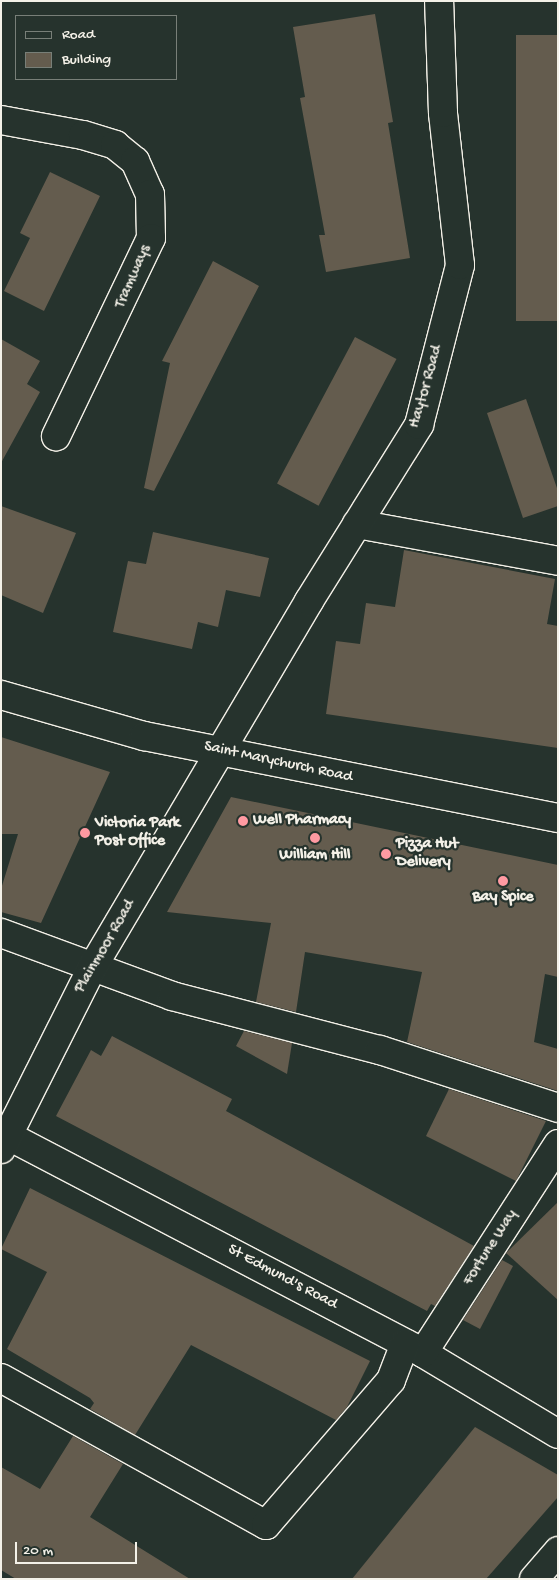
<!DOCTYPE html>
<html>
<head>
<meta charset="utf-8">
<style>
  body { margin:0 }
  #map { position:relative; width:559px; height:1580px; overflow:hidden; background:#26332d; font-family:"Gochi Hand",sans-serif }
  div>[style] { position:absolute }
  .building>* { inset:0; background:#645c4e; transform-origin:0 0 }
  .roads { filter:drop-shadow(1px 0 #f4f1e8) drop-shadow(-1px 0 #f4f1e8) drop-shadow(0 1px #f4f1e8) drop-shadow(0 -1px #f4f1e8) }
  .minor>* { height:28px; margin:-14px; padding:0 14px; transform-origin:14px; border-radius:14px; background:#26332d }
  .dots>* { width:14px; height:14px; translate:-50% -50%; box-sizing:border-box; border:2px solid #26332d; border-radius:50% }
  span { translate:-50% -50%; white-space:nowrap; text-align:center; line-height:1.15; -webkit-text-stroke:4.5px #26332d; paint-order:stroke }
  .street-label { font-size:16px; color:#f4f1e8 }
  .poi-label { font-size:16px; color:#f4f1e8; font-weight:700 }
  .left { translate:0 -50%; text-align:left }
  .frame { position:absolute; inset:0; border:2px solid #f4f1e8; pointer-events:none }
  .legend { position:absolute; left:15px; top:15px; width:162px; height:65px; box-sizing:border-box; background:#26332d; border:1px solid #787f78; margin:0; padding:6px 9px; list-style:none; font-size:15px; color:#f4f1e8 }
  .legend li { display:flex; align-items:center; gap:10px; height:25px }
  .legend b { width:25px; border:1px solid #787f78 }
  .scale { position:absolute; left:15px; top:1542px; width:122px; height:22px; box-sizing:border-box; border:2px solid #f4f1e8; border-top:0; padding-left:6px; font-size:15px; line-height:18px; white-space:nowrap; color:#f4f1e8; -webkit-text-stroke:4px #26332d; paint-order:stroke }
</style>
</head>
<body>
<div id="map">
  <div class="building">
    <div style="clip-path:polygon(375px 14px,393px 122px,388px 123px,410px 258px,326px 272px,319px 235px,325px 235px,300px 98px,305px 97px,293px 27px)"></div>
    <div style="left:516px;top:35px;width:41px;height:286px"></div>
    <div style="clip-path:polygon(50px 172px,100px 196px,44px 311px,4px 291px,30px 238px,20px 233px)"></div>
    <div style="clip-path:polygon(213px 261px,259px 286px,154px 491px,144px 488px,170px 363px,162px 361px)"></div>
    <div style="left:355px;top:337px;width:47px;height:166px;rotate:28deg"></div>
    <div style="clip-path:polygon(1px 339px,40px 361px,27px 384px,40px 392px,1px 463px)"></div>
    <div style="clip-path:polygon(526px 399px,558px 491px,558px 506px,523px 518px,487px 413px)"></div>
    <div style="clip-path:polygon(1px 506px,76px 533px,43px 613px,1px 595px)"></div>
    <div style="clip-path:polygon(153px 532px,269px 558px,260px 597px,226px 590px,218px 627px,198px 622px,192px 649px,113px 632px,128px 561px,146px 564px)"></div>
    <div style="clip-path:polygon(404px 550px,555px 579px,547px 624px,558px 626px,558px 748px,326px 714px,336px 641px,360px 644px,366px 603px,395px 607px)"></div>
    <div style="clip-path:polygon(1px 737px,110px 772px,41px 923px,1px 912px,1px 889px,18px 834px,1px 834px)"></div>
    <div style="clip-path:polygon(231px 797px,558px 865px,558px 977px,545px 974px,534px 1042px,558px 1049px,558px 1091px,407px 1042px,422px 972px,305px 952px,296px 1012px,256px 1002px,271px 923px,167px 912px)"></div>
    <div style="clip-path:polygon(244px 1031px,292px 1043px,287px 1074px,236px 1046px)"></div>
    <div style="clip-path:polygon(112px 1036px,232px 1099px,226px 1111px,474px 1246px,435px 1306px,431px 1304px,427px 1311px,56px 1116px,91px 1050px,101px 1056px)"></div>
    <div style="clip-path:polygon(449px 1089px,546px 1121px,516px 1181px,426px 1136px)"></div>
    <div style="clip-path:polygon(30px 1188px,370px 1361px,347px 1407px,336px 1420px,191px 1345px,135px 1435px,90px 1409px,94px 1403px,90px 1398px,7px 1349px,47px 1272px,1px 1249px)"></div>
    <div style="clip-path:polygon(558px 1202px,558px 1300px,506px 1253px)"></div>
    <div style="clip-path:polygon(502px 1260px,513px 1266px,480px 1329px,463px 1320px)"></div>
    <div style="clip-path:polygon(475px 1427px,558px 1475px,558px 1497px,486px 1579px,352px 1579px)"></div>
    <div style="clip-path:polygon(73px 1436px,123px 1464px,90px 1517px,190px 1579px,16px 1579px,1px 1570px,1px 1467px,40px 1489px)"></div>
  </div>
  <div class="roads">
    <div class="minor">
      <div style="left:1px;top:120px;width:83px;rotate:10.4deg"></div>
      <div style="left:83px;top:135px;width:34px;rotate:17deg"></div>
      <div style="left:115px;top:145px;width:26px;rotate:39deg"></div>
      <div style="left:135px;top:161px;width:36px;rotate:66deg"></div>
      <div style="left:150px;top:194px;width:44px;rotate:88.7deg"></div>
      <div style="left:151px;top:238px;width:220px;rotate:115.6deg"></div>
      <div style="left:357px;top:524px;width:204px;rotate:10.4deg"></div>
      <div style="left:1px;top:695px;width:149px;rotate:16deg"></div>
      <div style="left:144px;top:736px;width:422px;rotate:11.2deg"></div>
      <div style="left:1px;top:933px;width:182px;rotate:20.2deg"></div>
      <div style="left:172px;top:996px;width:215px;rotate:14.6deg"></div>
      <div style="left:380px;top:1050px;width:187px;rotate:18deg"></div>
      <div style="left:1px;top:1132px;width:476px;rotate:27.6deg"></div>
      <div style="left:423px;top:1353px;width:157px;rotate:31deg"></div>
      <div style="left:1px;top:1149px;width:203px;rotate:-63.3deg"></div>
      <div style="left:92px;top:968px;width:426px;rotate:-59.4deg"></div>
      <div style="left:309px;top:601px;width:208px;rotate:-58deg"></div>
      <div style="left:419px;top:425px;width:165px;rotate:-75.6deg"></div>
      <div style="left:460px;top:265px;width:153px;rotate:-96.4deg"></div>
      <div style="left:443px;top:113px;width:112px;rotate:-92deg"></div>
      <div style="left:423px;top:1353px;width:249px;rotate:-57.1deg"></div>
      <div style="left:1px;top:1378px;width:303px;rotate:29deg"></div>
      <div style="left:266px;top:1525px;width:191px;rotate:-49.2deg"></div>
      <div style="left:391px;top:1380px;width:39px;rotate:-69deg"></div>
      <div style="left:534px;top:1579px;width:37px;rotate:-49deg"></div>
    </div>
  </div>
  <div class="dots">
    <div style="left:243px;top:821px;background:#ff9aa2"></div>
    <div style="left:85px;top:833px;background:#ff9aa2"></div>
    <div style="left:315px;top:838px;background:#ff9aa2"></div>
    <div style="left:386px;top:854px;background:#ff9aa2"></div>
    <div style="left:503px;top:881px;background:#ff9aa2"></div>
  </div>
  <div class="street-label">
    <span style="left:134px;top:277px;rotate:-66deg">Tramways</span>
    <span style="left:427px;top:387px;rotate:-74deg">Haytor Road</span>
    <span style="left:278px;top:763px;rotate:12deg">Saint Marychurch Road</span>
    <span style="left:106px;top:947px;rotate:-60deg">Plainmoor Road</span>
    <span style="left:491px;top:1248px;rotate:-57deg">Fortune Way</span>
    <span style="left:282px;top:1278px;rotate:28deg">St Edmund's Road</span>
  </div>
  <div class="poi-label">
    <span class="left" style="left:253px;top:821px">Well Pharmacy</span>
    <span class="left" style="left:95px;top:833px">Victoria Park<br>Post Office</span>
    <span class="left" style="left:396px;top:854px">Pizza Hut<br>Delivery</span>
    <span style="left:315px;top:856px">William Hill</span>
    <span style="left:503px;top:898px">Bay Spice</span>
  </div>
  <div class="frame"></div>
  <ul class="legend">
  <li><b style="height:6px;background:#26332d"></b>Road</li>
  <li><b style="height:14px;background:#645c4e"></b>Building</li>
  </ul>
  <div class="scale">20 m</div>
</div>
</body>
</html>
